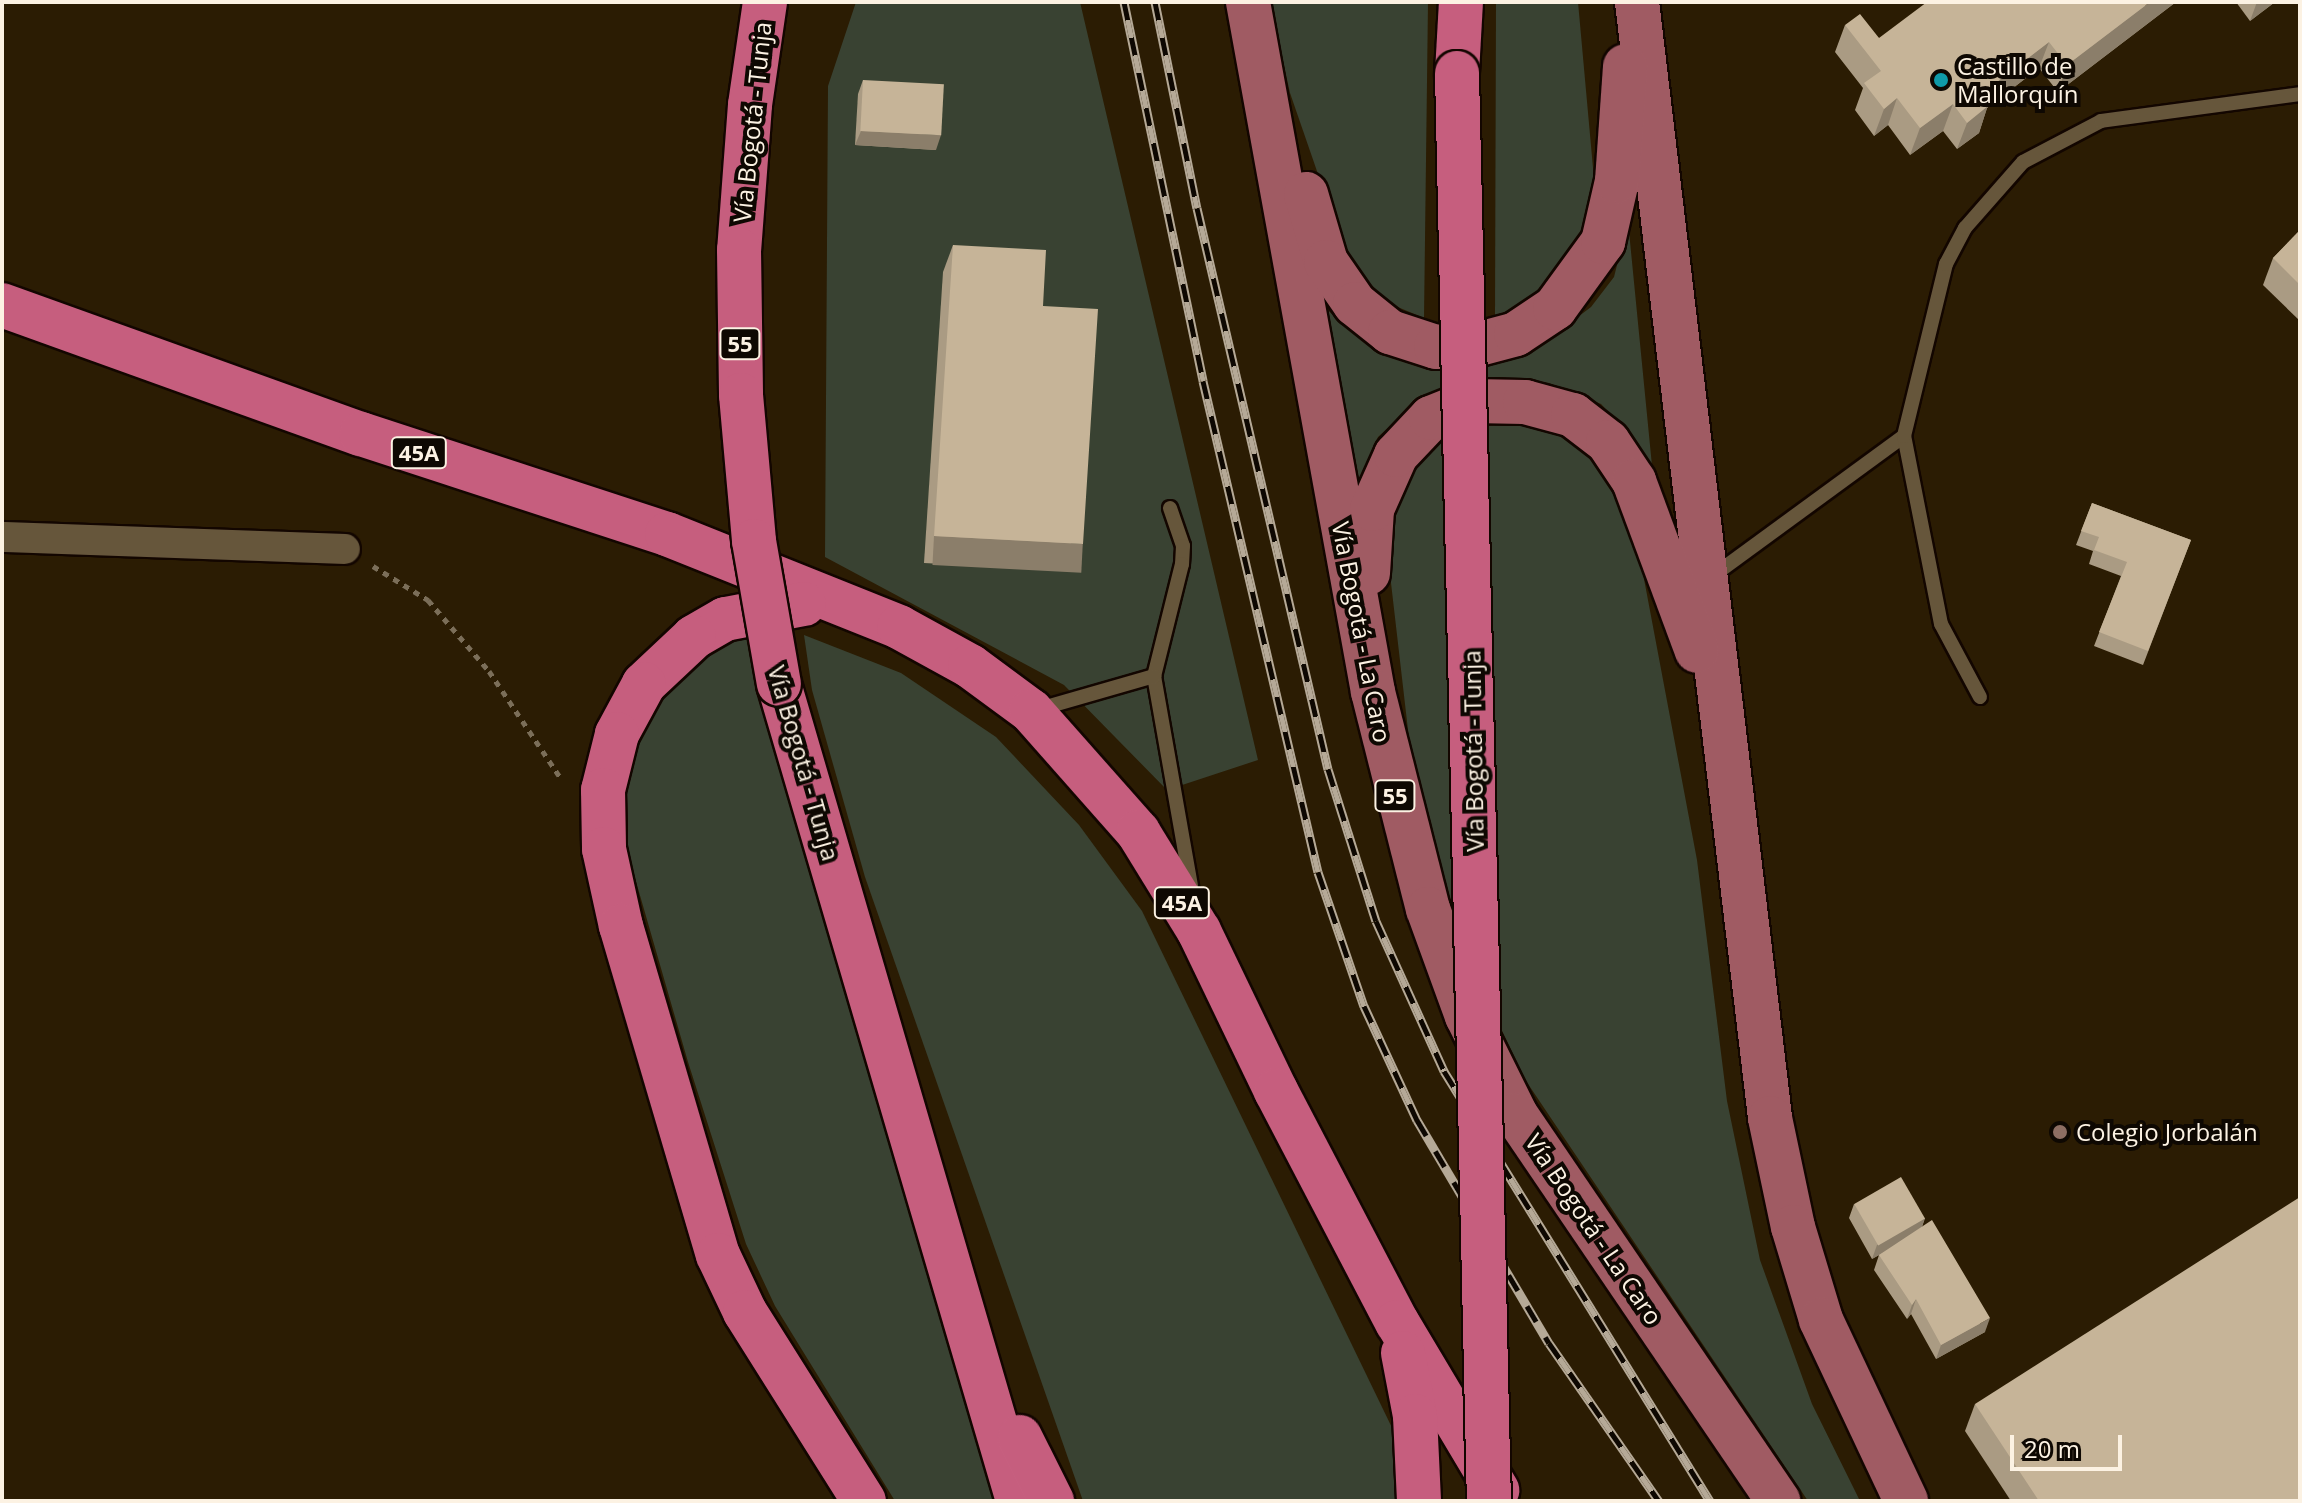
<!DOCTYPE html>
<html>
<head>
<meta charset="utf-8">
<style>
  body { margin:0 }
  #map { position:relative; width:2302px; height:1503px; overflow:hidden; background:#2b1c03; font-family:"Open Sans",sans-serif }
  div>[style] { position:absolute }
  .green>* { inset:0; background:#394232 }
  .path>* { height:5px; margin-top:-2.5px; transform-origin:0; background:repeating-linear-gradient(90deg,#7b6e59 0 6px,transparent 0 12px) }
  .roads { filter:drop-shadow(2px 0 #130600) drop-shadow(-2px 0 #130600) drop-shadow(0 2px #130600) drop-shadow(0 -2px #130600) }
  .lane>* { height:14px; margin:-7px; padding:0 7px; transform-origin:7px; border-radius:7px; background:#66563b }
  .street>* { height:30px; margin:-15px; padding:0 15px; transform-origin:15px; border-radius:15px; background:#66563b }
  .primary>* { height:44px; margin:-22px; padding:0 22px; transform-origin:22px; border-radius:22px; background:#a05b63 }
  .highway>* { height:44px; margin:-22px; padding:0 22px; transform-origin:22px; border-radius:22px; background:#c65e7e }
  .rail>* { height:9px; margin-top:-4.5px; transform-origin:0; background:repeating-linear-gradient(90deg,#0e0802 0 18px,#b5a997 0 36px); box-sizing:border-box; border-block:2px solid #b5a997 }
  .bridges { filter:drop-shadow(2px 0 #130600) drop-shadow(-2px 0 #130600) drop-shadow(0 2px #130600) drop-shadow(0 -2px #130600) }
  .highway-bridge>* { height:44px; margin:-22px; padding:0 22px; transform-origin:22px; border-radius:22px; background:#c65e7e }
  .wall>* { inset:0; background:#aa9b83 }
  .shaded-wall>* { inset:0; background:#8b7e6a; transform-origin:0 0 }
  .building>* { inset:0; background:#c6b498; transform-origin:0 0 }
  .dots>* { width:22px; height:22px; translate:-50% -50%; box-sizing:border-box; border:4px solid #0e0802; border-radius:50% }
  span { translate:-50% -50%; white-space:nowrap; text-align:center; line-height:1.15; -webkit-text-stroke:8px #0e0802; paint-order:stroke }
  .shield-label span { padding:2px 6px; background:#0e0802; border:2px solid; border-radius:6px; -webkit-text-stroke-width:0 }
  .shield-label { font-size:22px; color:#fcf2e3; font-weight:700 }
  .poi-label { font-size:24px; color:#fcf2e3 }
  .left { translate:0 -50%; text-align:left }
  .street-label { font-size:24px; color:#fcf2e3 }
  .frame { position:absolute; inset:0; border:4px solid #fcf2e3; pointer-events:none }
  .scale { position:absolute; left:2010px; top:1435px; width:112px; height:36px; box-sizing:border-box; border:4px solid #fcf2e3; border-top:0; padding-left:10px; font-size:24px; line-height:28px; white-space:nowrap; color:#fcf2e3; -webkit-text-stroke:6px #0e0802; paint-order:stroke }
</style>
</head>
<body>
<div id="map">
  <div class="green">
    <div style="clip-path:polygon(856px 2px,1080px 2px,1258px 760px,1167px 790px,1064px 685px,825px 557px,828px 86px)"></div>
    <div style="clip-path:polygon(1270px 2px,1428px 2px,1424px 318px,1388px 303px,1347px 258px,1290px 93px)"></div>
    <div style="clip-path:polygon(1496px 2px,1578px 2px,1594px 179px,1577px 256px,1542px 298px,1495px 318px)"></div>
    <div style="clip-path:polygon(1628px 221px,1654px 486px,1638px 443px,1601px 404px,1549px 383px,1499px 377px,1449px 385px,1413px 405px,1378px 437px,1355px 488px,1318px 301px,1346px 327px,1379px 348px,1500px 359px,1550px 338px,1591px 307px,1614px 277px)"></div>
    <div style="clip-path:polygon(1510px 422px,1570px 437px,1609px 472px,1638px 547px,1697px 860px,1727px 1101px,1760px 1260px,1812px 1404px,1860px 1501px,1808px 1501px,1526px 1081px,1454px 931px,1411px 756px,1388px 557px,1391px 510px,1411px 463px,1446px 434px)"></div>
    <div style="clip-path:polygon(747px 632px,760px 695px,1002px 1501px,895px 1501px,775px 1306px,746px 1244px,688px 1062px,622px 833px,621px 796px,628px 750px,651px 704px,693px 661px)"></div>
    <div style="clip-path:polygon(804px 635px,901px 673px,996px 737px,1079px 825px,1142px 911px,1396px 1436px,1400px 1501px,1083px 1501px,865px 877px,812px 690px)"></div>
  </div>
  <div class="path">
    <div style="left:373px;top:566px;width:65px;rotate:31.7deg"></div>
    <div style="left:428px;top:600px;width:94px;rotate:49.3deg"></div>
    <div style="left:489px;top:671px;width:131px;rotate:56.2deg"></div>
  </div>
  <div class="roads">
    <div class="lane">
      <div style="left:1170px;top:508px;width:40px;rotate:71.1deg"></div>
      <div style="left:1183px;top:546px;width:18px;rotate:93deg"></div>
      <div style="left:1182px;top:564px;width:115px;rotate:104deg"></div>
      <div style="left:1154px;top:676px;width:218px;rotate:80deg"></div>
      <div style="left:1714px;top:575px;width:235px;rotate:-36.2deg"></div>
      <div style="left:1980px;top:697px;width:83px;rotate:-118.1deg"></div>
      <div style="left:1941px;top:624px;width:192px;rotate:-101.1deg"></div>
      <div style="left:1904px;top:436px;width:177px;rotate:-76.3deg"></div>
      <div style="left:1946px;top:264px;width:41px;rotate:-62.2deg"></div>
      <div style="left:1965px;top:228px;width:88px;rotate:-48.7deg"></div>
      <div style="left:2023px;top:162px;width:88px;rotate:-27.7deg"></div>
      <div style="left:2101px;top:121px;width:201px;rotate:-7.7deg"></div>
      <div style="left:1039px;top:709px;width:120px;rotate:-16deg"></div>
    </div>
    <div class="street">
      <div style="left:2px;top:537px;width:343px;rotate:2deg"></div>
    </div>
    <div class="primary">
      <div style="left:1248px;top:2px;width:701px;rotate:79.73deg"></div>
      <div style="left:1373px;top:692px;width:224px;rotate:75.8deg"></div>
      <div style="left:1428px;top:909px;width:114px;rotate:70deg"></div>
      <div style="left:1467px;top:1016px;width:110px;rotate:63.7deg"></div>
      <div style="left:1516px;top:1115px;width:467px;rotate:55.8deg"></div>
      <div style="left:1637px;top:2px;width:1124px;rotate:83.2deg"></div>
      <div style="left:1770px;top:1118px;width:111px;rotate:78.1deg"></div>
      <div style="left:1793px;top:1227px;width:97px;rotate:73.2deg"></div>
      <div style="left:1821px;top:1320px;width:200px;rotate:64.8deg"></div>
      <div style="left:1306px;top:194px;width:71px;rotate:73.6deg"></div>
      <div style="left:1326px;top:262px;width:51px;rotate:55.4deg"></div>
      <div style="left:1355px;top:304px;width:45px;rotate:38.7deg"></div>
      <div style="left:1390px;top:332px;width:48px;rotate:18.1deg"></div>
      <div style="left:1436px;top:347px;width:43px;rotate:-4deg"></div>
      <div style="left:1479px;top:344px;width:38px;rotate:-15deg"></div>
      <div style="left:1516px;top:334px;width:47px;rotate:-33.7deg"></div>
      <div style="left:1555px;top:308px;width:82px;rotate:-54deg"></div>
      <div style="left:1603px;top:242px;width:63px;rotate:-77.1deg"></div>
      <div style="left:1617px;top:181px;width:115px;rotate:-86deg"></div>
      <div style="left:1368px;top:573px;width:64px;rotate:-86.4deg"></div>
      <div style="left:1372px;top:509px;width:59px;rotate:-66deg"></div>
      <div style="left:1396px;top:455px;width:51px;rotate:-46.6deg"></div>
      <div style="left:1431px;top:418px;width:45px;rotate:-22deg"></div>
      <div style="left:1473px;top:401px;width:52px;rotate:1.1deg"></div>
      <div style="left:1525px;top:402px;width:50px;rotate:15.2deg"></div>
      <div style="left:1573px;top:415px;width:44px;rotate:37.6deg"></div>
      <div style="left:1608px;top:442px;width:47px;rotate:56.3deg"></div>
      <div style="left:1634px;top:481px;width:181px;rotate:69.7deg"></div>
    </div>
    <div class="highway">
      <div style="left:1457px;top:73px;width:71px;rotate:-86.8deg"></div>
      <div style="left:2px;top:305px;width:381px;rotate:19.8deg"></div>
      <div style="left:361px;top:434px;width:322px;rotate:18.1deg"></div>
      <div style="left:667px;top:534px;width:250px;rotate:21.8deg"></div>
      <div style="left:899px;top:627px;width:81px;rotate:28.8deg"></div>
      <div style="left:970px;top:666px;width:76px;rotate:36.4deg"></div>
      <div style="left:1031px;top:711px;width:162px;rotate:48.5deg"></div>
      <div style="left:1138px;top:832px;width:116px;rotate:58.4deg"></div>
      <div style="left:1199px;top:931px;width:178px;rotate:64.3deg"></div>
      <div style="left:1276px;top:1091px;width:261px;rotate:62.4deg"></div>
      <div style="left:1397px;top:1322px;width:196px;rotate:59.2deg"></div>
      <div style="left:804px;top:604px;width:80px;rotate:169.2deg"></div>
      <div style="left:725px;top:619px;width:36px;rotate:150deg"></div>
      <div style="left:694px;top:637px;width:69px;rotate:136.8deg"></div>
      <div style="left:644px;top:684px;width:57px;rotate:118.4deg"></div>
      <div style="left:617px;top:734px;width:58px;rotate:104deg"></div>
      <div style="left:603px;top:790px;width:59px;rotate:89deg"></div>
      <div style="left:604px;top:849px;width:79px;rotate:77.6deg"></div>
      <div style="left:621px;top:926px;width:343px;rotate:73.6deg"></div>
      <div style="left:718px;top:1255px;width:63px;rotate:64.7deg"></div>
      <div style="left:745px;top:1312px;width:223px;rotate:57.8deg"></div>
      <div style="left:779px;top:684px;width:851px;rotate:73.69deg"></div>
      <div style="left:1403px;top:1353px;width:64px;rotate:79.2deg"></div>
      <div style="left:1415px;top:1416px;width:85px;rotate:87.3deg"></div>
      <div style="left:1020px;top:1437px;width:72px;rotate:63.4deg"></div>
    </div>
  </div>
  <div class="rail">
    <div style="left:1124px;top:2px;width:387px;rotate:78.2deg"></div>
    <div style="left:1203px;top:381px;width:504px;rotate:76.82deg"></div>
    <div style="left:1318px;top:872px;width:142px;rotate:71.1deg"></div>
    <div style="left:1364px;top:1006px;width:126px;rotate:65.1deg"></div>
    <div style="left:1417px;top:1120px;width:259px;rotate:59.4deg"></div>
    <div style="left:1549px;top:1343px;width:193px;rotate:55.2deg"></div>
    <div style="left:1155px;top:2px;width:210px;rotate:78.5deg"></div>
    <div style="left:1197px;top:208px;width:576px;rotate:76.86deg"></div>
    <div style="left:1328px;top:769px;width:159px;rotate:72.5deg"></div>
    <div style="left:1376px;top:921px;width:165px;rotate:65.6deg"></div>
    <div style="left:1444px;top:1071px;width:506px;rotate:58.26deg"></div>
  </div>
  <div class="bridges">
    <div class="highway-bridge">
      <div style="left:765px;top:2px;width:104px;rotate:98.3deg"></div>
      <div style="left:750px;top:105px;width:145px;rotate:94.3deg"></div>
      <div style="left:739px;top:250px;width:145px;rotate:89.2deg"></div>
      <div style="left:741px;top:395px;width:147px;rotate:84.9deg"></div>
      <div style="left:754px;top:541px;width:145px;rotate:80.1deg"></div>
      <div style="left:1457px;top:73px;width:1428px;rotate:88.72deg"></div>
    </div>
  </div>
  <div class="wall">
    <div style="clip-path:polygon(2176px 2px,2058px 92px,2039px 68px,1987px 108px,1979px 133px,1957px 149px,1943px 131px,1910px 155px,1888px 125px,1874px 136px,1855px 110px,1863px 88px,1835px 52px,1845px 25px,1879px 38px)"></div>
    <div style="clip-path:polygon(2236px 2px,2275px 2px,2250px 21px)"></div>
    <div style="clip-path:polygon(863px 80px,936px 150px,855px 145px,858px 94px)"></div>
    <div style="clip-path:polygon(2300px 230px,2300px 321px,2263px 285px,2273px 258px)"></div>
    <div style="clip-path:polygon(953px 245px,1043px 306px,1074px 571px,924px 563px,943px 272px)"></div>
    <div style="clip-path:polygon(2092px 503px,2191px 540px,2143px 665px,2094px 646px,2121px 576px,2089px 564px,2093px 551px,2076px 545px)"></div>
    <div style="clip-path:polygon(1854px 1204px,1925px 1218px,1922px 1227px,1985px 1332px,1936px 1359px,1911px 1314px,1907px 1319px,1874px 1270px,1879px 1255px,1872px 1259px,1849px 1218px)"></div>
    <div style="clip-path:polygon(1975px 1404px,2300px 1501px,2011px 1501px,1965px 1431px)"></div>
  </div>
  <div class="shaded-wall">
    <div style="clip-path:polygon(2150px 2px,2176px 2px,2058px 92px,2067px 65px)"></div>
    <div style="clip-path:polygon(2257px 2px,2275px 2px,2250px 21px)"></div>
    <div style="clip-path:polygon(2049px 42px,2039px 68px,1987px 108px,1979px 133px,1957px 149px,1967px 123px,1980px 95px)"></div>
    <div style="clip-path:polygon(1897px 98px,1888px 125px,1874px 136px,1884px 109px)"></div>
    <div style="clip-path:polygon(1953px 104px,1943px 131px,1910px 155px,1920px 128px)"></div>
    <div style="clip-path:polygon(861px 131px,941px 135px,936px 150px,855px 145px)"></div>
    <div style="left:934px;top:536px;width:149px;height:29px;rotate:3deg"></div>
    <div style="clip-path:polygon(1925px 1218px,1920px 1232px,1872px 1259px,1877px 1245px)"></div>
    <div style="clip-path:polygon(1916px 1299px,1911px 1314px,1907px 1319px,1912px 1305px)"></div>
    <div style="clip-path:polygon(1990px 1318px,1985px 1332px,1936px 1359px,1941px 1345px)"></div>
  </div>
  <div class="building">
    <div style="clip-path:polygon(1927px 2px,2150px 2px,2067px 65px,2049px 42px,1980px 95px,1988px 106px,1967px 123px,1953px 104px,1920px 128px,1897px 98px,1884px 109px,1864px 83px,1881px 71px,1845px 25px,1860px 14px,1879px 38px)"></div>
    <div style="left:863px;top:80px;width:81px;height:51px;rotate:3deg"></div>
    <div style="clip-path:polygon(2300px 230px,2300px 285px,2273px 258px)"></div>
    <div style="clip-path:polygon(953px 245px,1046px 250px,1043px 306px,1098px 309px,1083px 544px,934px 536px)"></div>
    <div style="clip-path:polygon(2092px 503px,2191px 540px,2148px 651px,2099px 632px,2127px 562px,2094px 550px,2099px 537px,2081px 531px)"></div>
    <div style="left:1901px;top:1177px;width:48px;height:54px;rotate:60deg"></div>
    <div style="clip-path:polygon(2300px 1197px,2300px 1501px,2039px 1501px,1975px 1404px)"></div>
    <div style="clip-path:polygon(1932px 1220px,1990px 1318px,1941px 1345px,1916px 1299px,1912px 1305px,1879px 1255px)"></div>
  </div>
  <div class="dots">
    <div style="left:1941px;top:80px;background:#0f9aa8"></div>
    <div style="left:2060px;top:1132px;background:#8d6e63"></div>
  </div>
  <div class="shield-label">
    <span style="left:740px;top:344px">55</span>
    <span style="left:419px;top:453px">45A</span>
    <span style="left:1395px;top:796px">55</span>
    <span style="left:1182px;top:903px">45A</span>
  </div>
  <div class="poi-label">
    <span class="left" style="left:1957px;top:80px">Castillo de<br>Mallorquín</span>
    <span class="left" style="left:2076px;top:1132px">Colegio Jorbalán</span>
  </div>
  <div class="street-label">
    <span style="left:752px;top:122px;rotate:-84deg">Vía Bogotá - Tunja</span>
    <span style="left:1362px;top:632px;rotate:79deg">Vía Bogotá - La Caro</span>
    <span style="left:1473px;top:751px;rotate:-91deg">Vía Bogotá - Tunja</span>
    <span style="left:804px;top:763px;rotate:74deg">Vía Bogotá - Tunja</span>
    <span style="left:1594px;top:1229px;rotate:56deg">Vía Bogotá - La Caro</span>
  </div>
  <div class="frame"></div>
  <div class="scale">20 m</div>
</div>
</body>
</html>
